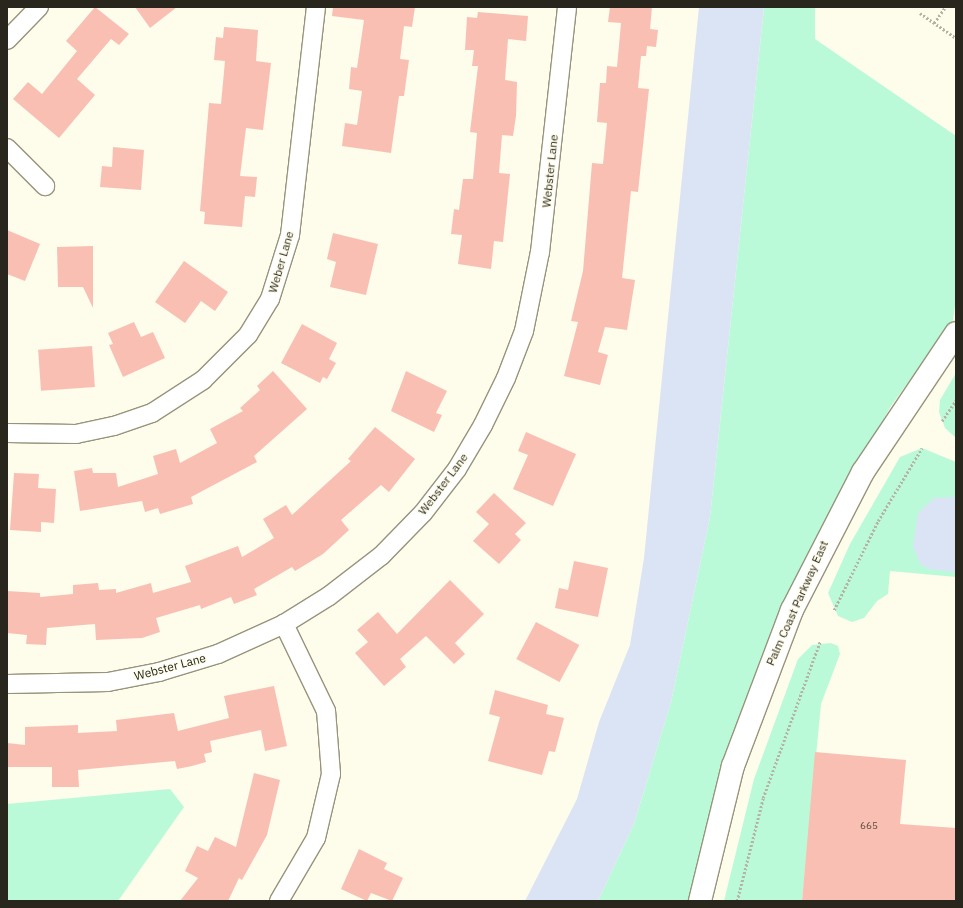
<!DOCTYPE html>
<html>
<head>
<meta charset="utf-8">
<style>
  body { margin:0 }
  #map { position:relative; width:963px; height:908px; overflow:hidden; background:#fefceb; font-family:"IBM Plex Sans",sans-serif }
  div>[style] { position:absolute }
  .green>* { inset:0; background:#bbfad9 }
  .water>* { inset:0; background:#dbe4f4 }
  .building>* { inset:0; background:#fabfb3; transform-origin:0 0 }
  .path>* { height:2.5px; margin-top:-1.25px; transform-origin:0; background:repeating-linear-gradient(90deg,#b5b3a4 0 2px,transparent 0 4px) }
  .roads { filter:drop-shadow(1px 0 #98947b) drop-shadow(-1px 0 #98947b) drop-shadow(0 1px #98947b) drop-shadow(0 -1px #98947b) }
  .minor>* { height:18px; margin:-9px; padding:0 9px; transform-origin:9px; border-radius:9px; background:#fff }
  .primary>* { height:22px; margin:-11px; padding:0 11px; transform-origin:11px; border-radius:11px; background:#fff }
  span { translate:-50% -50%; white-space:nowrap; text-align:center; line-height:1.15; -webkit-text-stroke:3px #fefceb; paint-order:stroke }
  .number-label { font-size:10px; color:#5d4d42 }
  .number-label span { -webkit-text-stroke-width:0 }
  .street-label { font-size:12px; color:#29271d }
  .frame { position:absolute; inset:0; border:8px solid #29271d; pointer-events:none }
</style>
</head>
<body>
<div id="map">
  <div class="green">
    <div style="clip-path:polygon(764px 7px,815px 7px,815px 39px,956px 136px,956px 299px,953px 320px,891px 406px,813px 543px,730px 744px,689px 901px,598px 901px,634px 824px,671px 702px,710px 517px)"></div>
    <div style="clip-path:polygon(956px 373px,956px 438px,945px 428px,939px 412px,940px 400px)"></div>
    <div style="clip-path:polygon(922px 448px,956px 462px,956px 577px,890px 571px,888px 594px,877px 601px,864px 618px,852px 622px,838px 616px,828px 593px,850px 544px,900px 457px)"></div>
    <div style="clip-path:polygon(831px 643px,838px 646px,840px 654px,821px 704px,802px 901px,724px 901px,754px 779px,798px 659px,812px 645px)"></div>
    <div style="clip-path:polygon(170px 789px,184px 807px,118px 901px,7px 901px,7px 804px)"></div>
  </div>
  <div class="water">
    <div style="clip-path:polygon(699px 7px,764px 7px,710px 517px,671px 702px,634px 824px,598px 901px,525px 901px,577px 799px,599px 722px,630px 645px,644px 558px)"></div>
    <div style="clip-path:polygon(956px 497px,956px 572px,929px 569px,920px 564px,913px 546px,918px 513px,934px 498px)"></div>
  </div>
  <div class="building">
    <div style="clip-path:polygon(95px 7px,129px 34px,119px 45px,111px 39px,77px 79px,95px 95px,59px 138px,13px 99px,28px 82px,42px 94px,77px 51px,66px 41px)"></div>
    <div style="clip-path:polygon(135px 7px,177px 7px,150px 28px)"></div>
    <div style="clip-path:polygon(333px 7px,415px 7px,412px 27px,404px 26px,400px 59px,409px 60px,404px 96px,399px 96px,391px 153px,342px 146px,345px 123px,357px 125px,362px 91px,349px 89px,351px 67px,357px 68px,364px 20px,332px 16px)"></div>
    <div style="clip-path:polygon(610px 7px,652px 7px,650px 29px,658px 30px,656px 47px,647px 46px,646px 56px,641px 56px,638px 88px,649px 89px,638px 192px,631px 191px,622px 278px,635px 280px,627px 330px,605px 327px,598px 352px,608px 355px,600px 385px,564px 376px,578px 322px,571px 321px,583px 271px,592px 163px,603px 164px,607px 123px,597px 122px,600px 83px,606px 83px,607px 66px,617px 67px,621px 23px,608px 22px)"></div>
    <div style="clip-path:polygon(478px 12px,528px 16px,526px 41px,508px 39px,505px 80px,517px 82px,516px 116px,513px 136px,502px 135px,499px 173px,510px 174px,503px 242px,494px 241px,491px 269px,458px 264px,462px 235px,451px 234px,454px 209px,459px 210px,463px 179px,473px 179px,477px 133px,470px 132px,478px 66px,472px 66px,474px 50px,465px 50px,467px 17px,477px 18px)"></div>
    <div style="clip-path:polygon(224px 27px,258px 30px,256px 61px,271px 63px,263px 130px,246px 128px,240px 176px,257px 177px,255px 197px,245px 196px,242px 227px,204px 224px,205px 212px,200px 211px,209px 103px,221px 104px,225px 61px,214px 60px,216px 37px,223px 38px)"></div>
    <div style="clip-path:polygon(113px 147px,144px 150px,141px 190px,100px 187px,102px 166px,112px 167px)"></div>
    <div style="clip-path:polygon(7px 230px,40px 244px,25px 281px,7px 274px)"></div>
    <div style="clip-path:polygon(333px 233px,378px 244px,366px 295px,330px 287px,336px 262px,327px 259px)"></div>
    <div style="clip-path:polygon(93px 246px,93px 308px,83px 287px,58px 287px,57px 247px)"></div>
    <div style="clip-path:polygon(184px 261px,228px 292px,215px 311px,201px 301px,185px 323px,155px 302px)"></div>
    <div style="clip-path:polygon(134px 322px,141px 337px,153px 332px,165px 358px,123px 377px,109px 345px,113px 344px,108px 333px)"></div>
    <div style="clip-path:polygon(302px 324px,337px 343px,329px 359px,336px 363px,327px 379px,323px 377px,320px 383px,281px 363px)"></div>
    <div style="left:92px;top:346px;width:41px;height:54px;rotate:86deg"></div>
    <div style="clip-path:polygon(273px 371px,307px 409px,254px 456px,257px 462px,191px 497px,193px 504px,160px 514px,158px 508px,145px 512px,142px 501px,80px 511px,74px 471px,92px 468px,93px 473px,116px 473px,118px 487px,158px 474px,153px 456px,176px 449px,180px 463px,217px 443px,210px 429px,243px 411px,240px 408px,260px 390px,257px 386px)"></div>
    <div style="clip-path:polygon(406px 371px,447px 391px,436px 413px,442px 415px,434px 432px,391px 411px)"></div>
    <div style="clip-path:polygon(375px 427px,415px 459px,389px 492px,381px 485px,341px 520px,349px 530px,323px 554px,295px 571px,292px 567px,254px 589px,257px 595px,234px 604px,231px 597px,201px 609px,200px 605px,156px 618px,160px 632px,142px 638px,96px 640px,95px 624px,47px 628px,46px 645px,26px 644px,27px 635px,7px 633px,7px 591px,40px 593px,40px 597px,73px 594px,73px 585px,98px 583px,99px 590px,116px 589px,116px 593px,151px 583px,153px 593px,191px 582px,185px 566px,238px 546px,242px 557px,274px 538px,263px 519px,286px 505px,292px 515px,351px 461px,348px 459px)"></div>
    <div style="clip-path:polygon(526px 432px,576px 454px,553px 506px,513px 489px,528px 455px,518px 451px)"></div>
    <div style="clip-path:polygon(14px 473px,39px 474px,38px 488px,56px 489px,54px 523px,41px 522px,41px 532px,10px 530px)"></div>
    <div style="clip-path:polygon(494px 493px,526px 523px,515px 534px,521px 540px,499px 564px,473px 541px,489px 524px,476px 512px)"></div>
    <div style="clip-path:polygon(574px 561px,608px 568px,598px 617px,555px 608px,559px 588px,568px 590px)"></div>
    <div style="clip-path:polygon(450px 580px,484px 614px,455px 643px,465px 654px,454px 664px,426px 636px,400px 659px,406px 667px,384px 686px,355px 653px,368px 642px,357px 630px,378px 612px,397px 634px)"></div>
    <div style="left:536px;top:622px;width:49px;height:42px;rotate:28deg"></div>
    <div style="clip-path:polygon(274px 686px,287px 746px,265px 751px,261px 730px,210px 741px,212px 752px,204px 754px,206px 762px,192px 766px,177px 769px,175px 761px,78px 770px,79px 787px,52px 787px,52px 767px,7px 767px,7px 743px,25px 745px,25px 727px,78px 725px,78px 733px,117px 731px,116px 720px,174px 713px,178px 731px,229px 718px,224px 696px)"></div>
    <div style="clip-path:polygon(495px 690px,548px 705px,546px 714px,564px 718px,555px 752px,549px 751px,542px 775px,488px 761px,500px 717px,489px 714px)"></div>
    <div style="clip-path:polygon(815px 752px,906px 760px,900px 824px,956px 828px,956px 901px,802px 901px)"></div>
    <div style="clip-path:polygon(254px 773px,280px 780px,267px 835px,242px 880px,239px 878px,228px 901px,180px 901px,198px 878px,185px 871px,197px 846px,208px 851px,215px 837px,236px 847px)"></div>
    <div style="clip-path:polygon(359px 849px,387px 863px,384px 869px,403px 878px,392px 901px,371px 893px,367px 901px,341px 889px)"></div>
  </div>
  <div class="path">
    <div style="left:920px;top:13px;width:44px;rotate:34.8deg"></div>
    <div style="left:934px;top:23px;width:19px;rotate:-55deg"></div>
    <div style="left:942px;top:421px;width:25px;rotate:-56deg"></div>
    <div style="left:834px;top:610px;width:99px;rotate:-63.7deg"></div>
    <div style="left:878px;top:521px;width:85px;rotate:-58.9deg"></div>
    <div style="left:737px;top:901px;width:106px;rotate:-75.8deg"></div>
    <div style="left:763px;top:798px;width:167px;rotate:-70deg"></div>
  </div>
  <div class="roads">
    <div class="minor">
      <div style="left:7px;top:40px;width:46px;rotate:-45.9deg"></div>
      <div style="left:7px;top:148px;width:54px;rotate:45deg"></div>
      <div style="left:7px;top:433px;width:69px;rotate:0.8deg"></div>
      <div style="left:76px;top:434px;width:39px;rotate:-12deg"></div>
      <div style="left:114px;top:426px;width:40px;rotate:-18.9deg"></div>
      <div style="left:152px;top:413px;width:61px;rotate:-32.9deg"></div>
      <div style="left:203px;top:380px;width:64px;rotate:-45deg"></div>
      <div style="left:248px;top:335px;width:42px;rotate:-58.6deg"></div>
      <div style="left:270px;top:299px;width:67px;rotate:-72.6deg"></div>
      <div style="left:290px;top:235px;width:229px;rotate:-83.5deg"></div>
      <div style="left:7px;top:684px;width:101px;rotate:-1.1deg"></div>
      <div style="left:108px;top:682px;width:52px;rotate:-11.1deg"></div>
      <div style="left:159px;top:672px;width:62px;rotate:-17deg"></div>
      <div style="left:218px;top:654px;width:72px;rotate:-24.4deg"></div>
      <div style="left:284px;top:624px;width:53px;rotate:-31.9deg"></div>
      <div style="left:329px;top:596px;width:66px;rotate:-37.6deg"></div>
      <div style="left:381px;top:556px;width:60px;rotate:-45.7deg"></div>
      <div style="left:423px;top:513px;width:56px;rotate:-52.3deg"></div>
      <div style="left:457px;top:469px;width:51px;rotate:-59.4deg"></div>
      <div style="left:483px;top:425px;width:52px;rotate:-63.9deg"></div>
      <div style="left:506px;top:378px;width:50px;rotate:-69deg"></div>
      <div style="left:524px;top:331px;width:81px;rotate:-78.6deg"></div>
      <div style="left:540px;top:252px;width:246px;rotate:-83.7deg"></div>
      <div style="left:279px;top:901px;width:73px;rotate:-59.6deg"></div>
      <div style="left:316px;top:838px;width:66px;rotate:-76.8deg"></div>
      <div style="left:331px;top:774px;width:63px;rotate:-94.5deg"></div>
      <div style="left:326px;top:711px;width:97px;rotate:-115.8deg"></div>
    </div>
    <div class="primary">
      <div style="left:700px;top:901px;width:139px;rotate:-76.3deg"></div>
      <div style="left:733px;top:766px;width:167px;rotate:-69.3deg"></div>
      <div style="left:792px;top:610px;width:155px;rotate:-62.8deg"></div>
      <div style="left:863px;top:472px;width:167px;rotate:-56.2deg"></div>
    </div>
  </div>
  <div class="number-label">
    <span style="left:869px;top:826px">665</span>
  </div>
  <div class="street-label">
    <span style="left:550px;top:171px;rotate:-84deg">Webster Lane</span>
    <span style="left:281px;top:262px;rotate:-74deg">Weber Lane</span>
    <span style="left:443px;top:484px;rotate:-53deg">Webster Lane</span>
    <span style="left:797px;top:603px;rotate:-66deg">Palm Coast Parkway East</span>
    <span style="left:170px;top:667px;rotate:-15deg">Webster Lane</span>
  </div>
  <div class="frame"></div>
</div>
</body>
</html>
